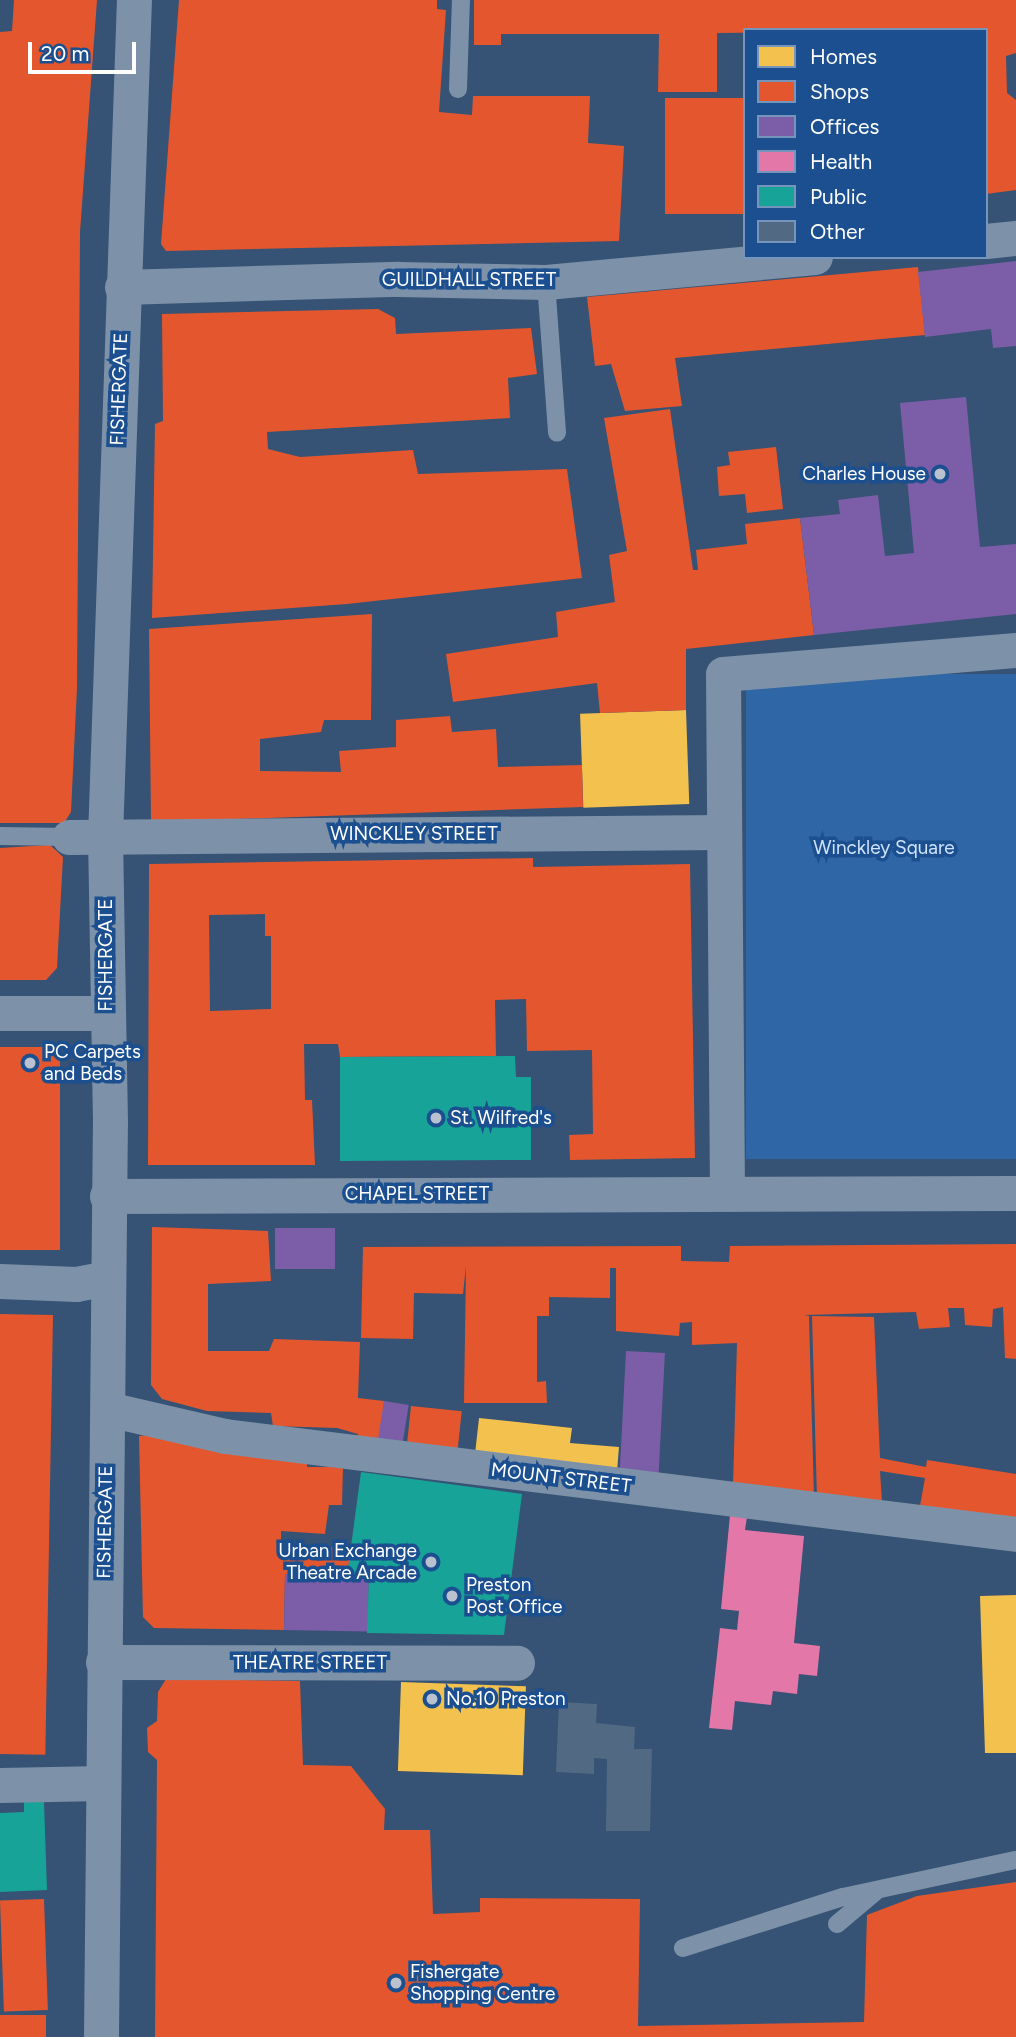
<!DOCTYPE html>
<html>
<head>
<meta charset="utf-8">
<style>
  body { margin:0 }
  #map { position:relative; width:1016px; height:2037px; overflow:hidden; background:#365274; font-family:Figtree,sans-serif }
  div>[style] { position:absolute }
  .green>* { inset:0; background:#2f66a5; transform-origin:0 0 }
  .homes>* { inset:0; background:#f2c14e; transform-origin:0 0 }
  .shops>* { inset:0; background:#e4572e; transform-origin:0 0 }
  .offices>* { inset:0; background:#7b5ea7; transform-origin:0 0 }
  .health>* { inset:0; background:#e377a8 }
  .public>* { inset:0; background:#17a398 }
  .building>* { inset:0; background:#526984 }
  .lane>* { height:18px; margin:-9px; padding:0 9px; transform-origin:9px; border-radius:9px; background:#7d92a8 }
  .street>* { height:35px; margin:-17.5px; padding:0 17.5px; transform-origin:17.5px; border-radius:17.5px; background:#7d92a8 }
  .dots>* { width:19px; height:19px; translate:-50% -50%; box-sizing:border-box; border:4px solid #1b4f8f; border-radius:50% }
  span { translate:-50% -50%; white-space:nowrap; text-align:center; line-height:1.15; -webkit-text-stroke:7px #1b4f8f; paint-order:stroke }
  .street-label { font-size:19px; color:#fff }
  .poi-label { font-size:19px; color:#fff }
  .right { translate:-100% -50%; text-align:right }
  .left { translate:0 -50%; text-align:left }
  .park-label { font-size:19px; color:#cfe3fa }
  .legend { position:absolute; left:743px; top:28px; width:245px; height:231px; box-sizing:border-box; background:#1b4f8f; border:2px solid #7695bc; margin:0; padding:9px 12px; list-style:none; font-size:21px; color:#fff }
  .legend li { display:flex; align-items:center; gap:14px; height:35px }
  .legend b { width:35px; border:2px solid #7695bc }
  .scale { position:absolute; left:28px; top:42px; width:108px; height:32px; box-sizing:border-box; border:4px solid #fff; border-top:0; padding-left:9px; font-size:21px; line-height:24px; white-space:nowrap; color:#fff; -webkit-text-stroke:5px #1b4f8f; paint-order:stroke }
</style>
</head>
<body>
<div id="map">
  <div class="green">
    <div style="left:1016px;top:674px;width:485px;height:270px;rotate:90deg"></div>
  </div>
  <div class="homes">
    <div style="left:686px;top:710px;width:94px;height:106px;rotate:88deg"></div>
    <div style="clip-path:polygon(479px 1418px,572px 1428px,570px 1443px,619px 1447px,617px 1472px,475px 1454px)"></div>
    <div style="clip-path:polygon(1016px 1595px,1016px 1753px,985px 1753px,980px 1596px)"></div>
    <div style="left:401px;top:1682px;width:125px;height:89px;rotate:2deg"></div>
  </div>
  <div class="shops">
    <div style="clip-path:polygon(14px 0,97px 0,80px 232px,77px 688px,71px 812px,64px 823px,0 823px,0 32px,12px 31px)"></div>
    <div style="clip-path:polygon(179px 0,437px 0,437px 9px,446px 10px,439px 112px,472px 115px,473px 96px,590px 96px,588px 143px,624px 146px,619px 241px,166px 251px,161px 244px)"></div>
    <div style="clip-path:polygon(474px 0,1016px 0,1016px 53px,1006px 56px,1007px 93px,1016px 100px,1016px 190px,986px 194px,986px 30px,717px 33px,717px 92px,658px 92px,659px 34px,501px 34px,501px 45px,474px 45px)"></div>
    <div style="left:745px;top:98px;width:116px;height:80px;rotate:90deg"></div>
    <div style="clip-path:polygon(918px 267px,925px 335px,675px 358px,682px 406px,625px 411px,611px 364px,595px 366px,587px 297px)"></div>
    <div style="clip-path:polygon(378px 309px,395px 318px,396px 334px,531px 328px,537px 374px,508px 378px,510px 418px,267px 432px,268px 449px,300px 457px,413px 450px,418px 474px,567px 469px,582px 578px,347px 604px,152px 618px,155px 424px,163px 421px,162px 314px)"></div>
    <div style="clip-path:polygon(670px 409px,693px 570px,698px 570px,696px 550px,747px 544px,745px 524px,800px 518px,814px 635px,686px 649px,686px 710px,600px 713px,597px 683px,453px 702px,446px 654px,558px 637px,556px 612px,615px 602px,609px 555px,627px 551px,604px 418px)"></div>
    <div style="clip-path:polygon(776px 447px,783px 509px,747px 513px,745px 494px,719px 496px,717px 467px,730px 465px,728px 452px)"></div>
    <div style="clip-path:polygon(372px 614px,371px 720px,324px 720px,321px 732px,260px 739px,260px 771px,341px 772px,339px 751px,396px 747px,396px 720px,450px 716px,452px 732px,496px 729px,498px 767px,582px 765px,583px 807px,151px 822px,149px 629px)"></div>
    <div style="clip-path:polygon(50px 845px,63px 857px,57px 968px,46px 980px,0 980px,0 848px)"></div>
    <div style="clip-path:polygon(evenodd,533px 858px,533px 867px,690px 864px,695px 1158px,570px 1160px,569px 1135px,593px 1134px,592px 1050px,527px 1051px,526px 999px,495px 1000px,496px 1056px,340px 1057px,338px 1044px,304px 1044px,305px 1100px,312px 1100px,315px 1165px,148px 1165px,149px 864px,533px 858px,265px 914px,265px 936px,271px 936px,271px 1009px,210px 1011px,209px 915px,265px 914px)"></div>
    <div style="left:0;top:1047px;width:60px;height:203px"></div>
    <div style="clip-path:polygon(152px 1227px,268px 1231px,271px 1281px,208px 1284px,208px 1351px,269px 1351px,274px 1339px,360px 1342px,358px 1398px,384px 1401px,382px 1443px,357px 1440px,358px 1434px,337px 1428px,273px 1426px,271px 1413px,207px 1411px,162px 1399px,151px 1385px)"></div>
    <div style="clip-path:polygon(1016px 1244px,1016px 1359px,1005px 1358px,1003px 1307px,993px 1309px,992px 1327px,965px 1325px,964px 1308px,948px 1308px,950px 1327px,919px 1329px,916px 1312px,804px 1315px,809px 1316px,814px 1498px,733px 1486px,737px 1343px,692px 1345px,692px 1322px,680px 1323px,679px 1336px,616px 1331px,616px 1268px,610px 1268px,610px 1298px,549px 1297px,549px 1316px,537px 1316px,537px 1382px,546px 1381px,547px 1403px,464px 1403px,466px 1266px,463px 1294px,414px 1293px,413px 1339px,361px 1338px,363px 1247px,681px 1246px,681px 1261px,729px 1262px,730px 1246px)"></div>
    <div style="left:0;top:1314px;width:53px;height:440px;rotate:1deg"></div>
    <div style="clip-path:polygon(812px 1316px,874px 1317px,880px 1458px,926px 1467px,927px 1460px,1016px 1474px,1016px 1521px,920px 1506px,925px 1478px,880px 1471px,882px 1502px,817px 1499px)"></div>
    <div style="left:411px;top:1406px;width:51px;height:39px;rotate:6deg"></div>
    <div style="clip-path:polygon(174px 1432px,307px 1460px,307px 1467px,343px 1467px,342px 1505px,329px 1505px,325px 1534px,281px 1531px,281px 1546px,351px 1548px,347px 1576px,285px 1574px,284px 1630px,154px 1628px,143px 1617px,139px 1436px)"></div>
    <div style="clip-path:polygon(166px 1679px,300px 1681px,303px 1765px,351px 1766px,385px 1809px,384px 1830px,430px 1830px,433px 1914px,480px 1912px,480px 1898px,640px 1899px,638px 2026px,864px 2022px,867px 1915px,917px 1896px,1016px 1882px,1016px 2037px,155px 2037px,157px 1760px,148px 1752px,147px 1728px,157px 1721px,158px 1692px)"></div>
    <div style="left:44px;top:1899px;width:111px;height:44px;rotate:88deg"></div>
    <div style="left:0;top:2015px;width:46px;height:22px"></div>
  </div>
  <div class="offices">
    <div style="clip-path:polygon(1016px 261px,1016px 346px,993px 348px,991px 329px,925px 337px,918px 272px)"></div>
    <div style="clip-path:polygon(966px 397px,980px 547px,1016px 544px,1016px 614px,814px 635px,800px 518px,840px 514px,838px 500px,878px 495px,885px 556px,914px 553px,900px 403px)"></div>
    <div style="left:275px;top:1228px;width:60px;height:41px"></div>
    <div style="left:626px;top:1351px;width:39px;height:121px;rotate:3deg"></div>
    <div style="left:384px;top:1401px;width:25px;height:42px;rotate:9deg"></div>
    <div style="left:285px;top:1574px;width:84px;height:56px;rotate:1deg"></div>
  </div>
  <div class="health">
    <div style="clip-path:polygon(730px 1515px,747px 1517px,745px 1530px,804px 1536px,794px 1643px,820px 1646px,817px 1676px,799px 1674px,797px 1694px,773px 1691px,771px 1705px,735px 1701px,732px 1730px,709px 1728px,720px 1628px,737px 1630px,739px 1611px,721px 1609px)"></div>
  </div>
  <div class="public">
    <div style="clip-path:polygon(515px 1056px,516px 1077px,531px 1077px,531px 1160px,340px 1161px,340px 1057px)"></div>
    <div style="clip-path:polygon(361px 1472px,522px 1494px,504px 1635px,367px 1633px,369px 1576px,347px 1576px)"></div>
    <div style="clip-path:polygon(24px 1802px,44px 1802px,47px 1890px,0 1892px,0 1813px,24px 1812px)"></div>
  </div>
  <div class="building">
    <div style="clip-path:polygon(559px 1702px,597px 1704px,596px 1723px,635px 1727px,634px 1749px,652px 1749px,650px 1831px,606px 1831px,607px 1759px,594px 1758px,594px 1774px,556px 1772px)"></div>
  </div>
  <div class="lane">
    <div style="left:458px;top:89px;width:89px;rotate:-88.1deg"></div>
    <div style="left:546px;top:282px;width:151px;rotate:85.8deg"></div>
    <div style="left:0;top:836px;width:69px;rotate:0.8deg"></div>
    <div style="left:837px;top:1924px;width:50px;rotate:-40.1deg"></div>
    <div style="left:683px;top:1948px;width:168px;rotate:-17.7deg"></div>
    <div style="left:843px;top:1897px;width:177px;rotate:-12.1deg"></div>
  </div>
  <div class="street">
    <div style="left:986px;top:241px;width:30px;rotate:-6deg"></div>
    <div style="left:122px;top:287px;width:276px;rotate:-1.7deg"></div>
    <div style="left:398px;top:279px;width:148px;rotate:1.2deg"></div>
    <div style="left:546px;top:282px;width:270px;rotate:-5.3deg"></div>
    <div style="left:69px;top:837px;width:654px;rotate:-0.44deg"></div>
    <div style="left:0;top:1013px;width:106px"></div>
    <div style="left:727px;top:1193px;width:519px;rotate:-90.44deg"></div>
    <div style="left:723px;top:674px;width:294px;rotate:-4.7deg"></div>
    <div style="left:107px;top:1196px;width:909px;rotate:-0.19deg"></div>
    <div style="left:0;top:1281px;width:76px;rotate:2.3deg"></div>
    <div style="left:76px;top:1284px;width:31px;rotate:-11deg"></div>
    <div style="left:108px;top:1409px;width:120px;rotate:13deg"></div>
    <div style="left:225px;top:1436px;width:797px;rotate:7.06deg"></div>
    <div style="left:103px;top:1662px;width:414px;rotate:0.1deg"></div>
    <div style="left:0;top:1785px;width:103px;rotate:-1.1deg"></div>
    <div style="left:101px;top:2037px;width:915px;rotate:-89.44deg"></div>
    <div style="left:110px;top:1122px;width:285px;rotate:-91deg"></div>
    <div style="left:105px;top:837px;width:838px;rotate:-88.02deg"></div>
  </div>
  <div class="dots">
    <div style="left:940px;top:474px;background:#b9c2ce"></div>
    <div style="left:30px;top:1063px;background:#b9c2ce"></div>
    <div style="left:436px;top:1118px;background:#b9c2ce"></div>
    <div style="left:431px;top:1562px;background:#b9c2ce"></div>
    <div style="left:452px;top:1596px;background:#b9c2ce"></div>
    <div style="left:432px;top:1699px;background:#b9c2ce"></div>
    <div style="left:396px;top:1983px;background:#b9c2ce"></div>
  </div>
  <div class="street-label">
    <span style="left:469px;top:280px">GUILDHALL STREET</span>
    <span style="left:119px;top:389px;rotate:-88deg">FISHERGATE</span>
    <span style="left:414px;top:834px">WINCKLEY STREET</span>
    <span style="left:106px;top:955px;rotate:-90deg">FISHERGATE</span>
    <span style="left:417px;top:1194px">CHAPEL STREET</span>
    <span style="left:561px;top:1478px;rotate:7deg">MOUNT STREET</span>
    <span style="left:105px;top:1522px;rotate:-89deg">FISHERGATE</span>
    <span style="left:310px;top:1663px">THEATRE STREET</span>
  </div>
  <div class="poi-label">
    <span class="right" style="left:926px;top:474px">Charles House</span>
    <span class="left" style="left:44px;top:1063px">PC Carpets<br>and Beds</span>
    <span class="left" style="left:450px;top:1118px">St. Wilfred's</span>
    <span class="right" style="left:417px;top:1562px">Urban Exchange<br>Theatre Arcade</span>
    <span class="left" style="left:466px;top:1596px">Preston<br>Post Office</span>
    <span class="left" style="left:446px;top:1699px">No.10 Preston</span>
    <span class="left" style="left:410px;top:1983px">Fishergate<br>Shopping Centre</span>
  </div>
  <div class="park-label">
    <span style="left:884px;top:848px">Winckley Square</span>
  </div>
  <ul class="legend">
  <li><b style="height:19px;background:#f2c14e"></b>Homes</li>
  <li><b style="height:19px;background:#e4572e"></b>Shops</li>
  <li><b style="height:19px;background:#7b5ea7"></b>Offices</li>
  <li><b style="height:19px;background:#e377a8"></b>Health</li>
  <li><b style="height:19px;background:#17a398"></b>Public</li>
  <li><b style="height:19px;background:#526984"></b>Other</li>
  </ul>
  <div class="scale">20 m</div>
</div>
</body>
</html>
